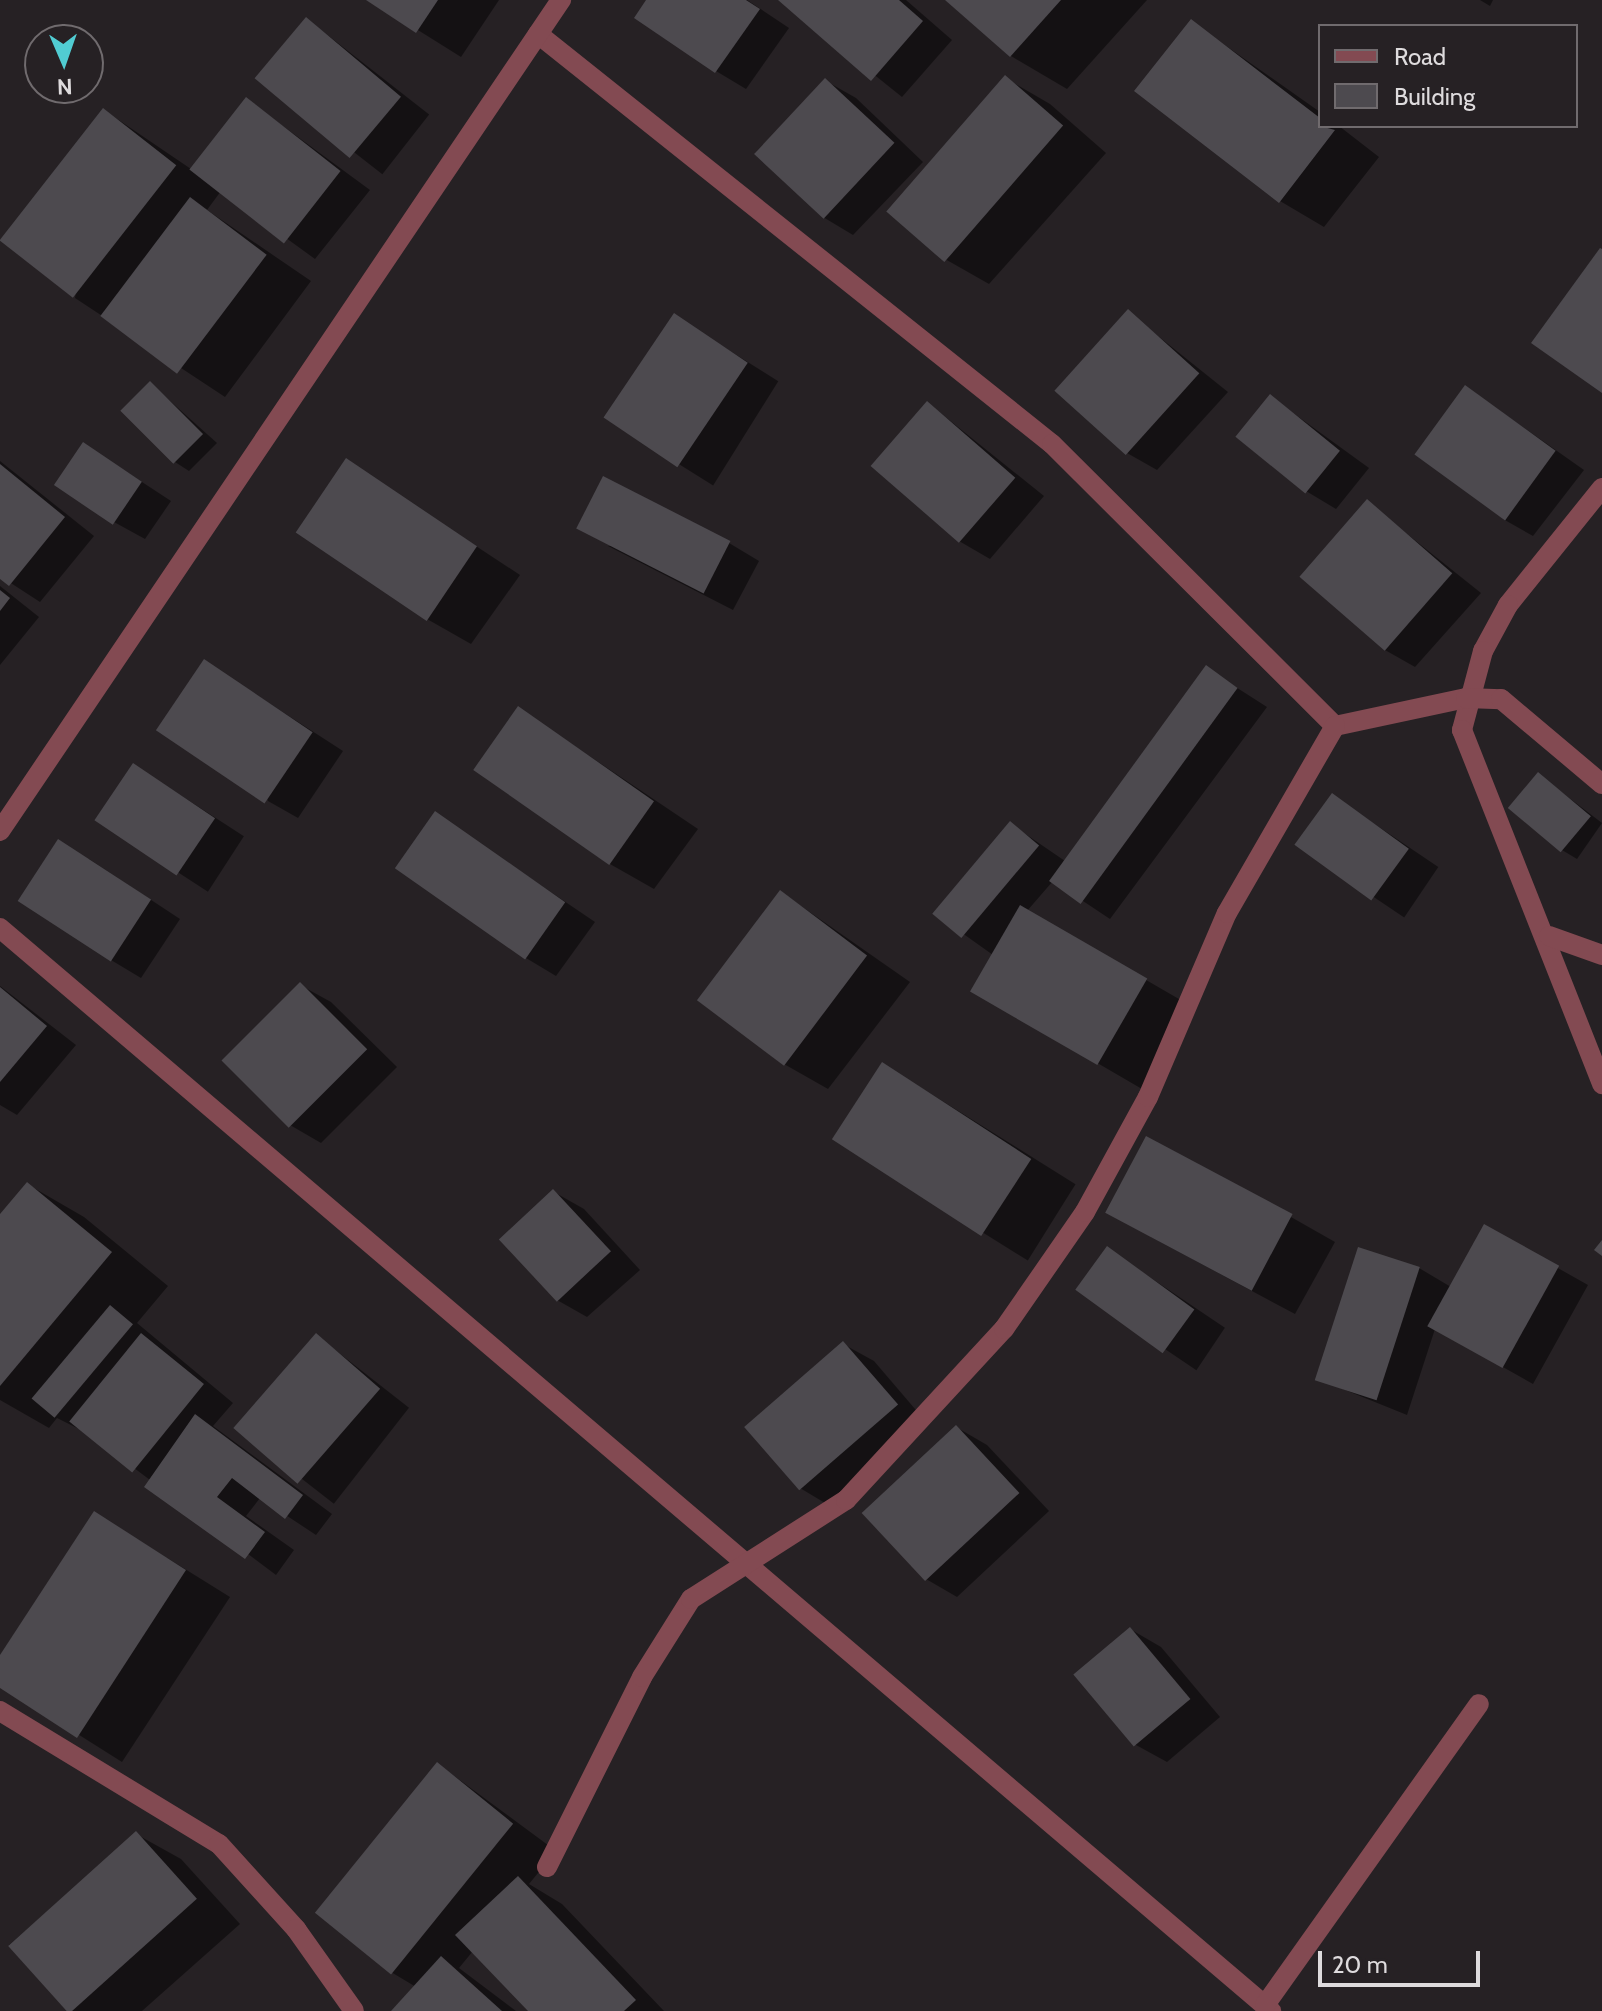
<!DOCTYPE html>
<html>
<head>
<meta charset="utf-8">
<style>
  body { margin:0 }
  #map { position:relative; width:1602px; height:2011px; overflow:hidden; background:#262124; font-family:Cabin,sans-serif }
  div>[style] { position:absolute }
  .shadow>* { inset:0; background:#0007; transform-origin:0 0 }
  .building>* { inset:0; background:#4d4a4f; transform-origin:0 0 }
  .minor>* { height:20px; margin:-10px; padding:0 10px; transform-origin:10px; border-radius:10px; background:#834a52 }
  span { translate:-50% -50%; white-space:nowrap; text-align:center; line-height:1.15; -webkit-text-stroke:6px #262124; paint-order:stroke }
  .legend { position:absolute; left:1318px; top:24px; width:260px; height:104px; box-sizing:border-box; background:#262124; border:2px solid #706b6e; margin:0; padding:10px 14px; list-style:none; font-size:24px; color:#dedbdd }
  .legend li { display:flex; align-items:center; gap:16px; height:40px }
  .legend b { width:40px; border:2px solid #706b6e }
  .north { position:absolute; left:24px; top:24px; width:80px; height:80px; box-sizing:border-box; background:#262124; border:2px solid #706b6e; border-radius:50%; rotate:178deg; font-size:22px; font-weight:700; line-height:32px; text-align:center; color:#dedbdd }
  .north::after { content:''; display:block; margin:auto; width:28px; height:36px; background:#51ccd2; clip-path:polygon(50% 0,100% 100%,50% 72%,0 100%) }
  .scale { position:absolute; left:1318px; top:1951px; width:162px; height:36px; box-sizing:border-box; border:4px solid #dedbdd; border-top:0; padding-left:10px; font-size:24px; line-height:28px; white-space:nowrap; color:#dedbdd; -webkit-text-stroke:6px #262124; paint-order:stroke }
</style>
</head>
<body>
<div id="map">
  <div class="shadow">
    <div style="clip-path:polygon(370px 0,499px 0,461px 57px)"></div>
    <div style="clip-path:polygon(649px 0,747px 0,789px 28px,746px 89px,716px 71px)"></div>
    <div style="clip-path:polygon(781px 0,906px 0,952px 40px,902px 97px)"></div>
    <div style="clip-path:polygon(948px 0,1147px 0,1067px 89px,1011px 56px)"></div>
    <div style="clip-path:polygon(1480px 0,1493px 0,1490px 6px)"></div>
    <div style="left:307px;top:19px;width:155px;height:76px;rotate:38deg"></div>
    <div style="clip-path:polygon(1192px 22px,1320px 112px,1320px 126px,1339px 126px,1379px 157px,1324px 227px,1280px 201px)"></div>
    <div style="clip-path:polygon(1005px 78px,1050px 104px,1106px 153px,989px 284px,945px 259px)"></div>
    <div style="clip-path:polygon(826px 81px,856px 98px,923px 162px,853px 235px,823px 217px,755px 153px)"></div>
    <div style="clip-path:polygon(246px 99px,370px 190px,315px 259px,221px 191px,207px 210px,311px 281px,225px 397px,75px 298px,104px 110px,191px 169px)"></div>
    <div style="clip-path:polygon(1128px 312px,1228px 392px,1157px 470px,1127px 453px)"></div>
    <div style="left:674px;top:316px;width:123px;height:123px;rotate:32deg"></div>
    <div style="clip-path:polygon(150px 383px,217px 443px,189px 471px,175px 462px)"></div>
    <div style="clip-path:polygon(1466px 387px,1584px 470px,1533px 536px,1503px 519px)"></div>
    <div style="clip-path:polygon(1271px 397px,1369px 468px,1336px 509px,1306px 491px)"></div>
    <div style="clip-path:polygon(928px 403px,1044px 496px,990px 559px,959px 541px)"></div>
    <div style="clip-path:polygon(84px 444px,171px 501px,145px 539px,114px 522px)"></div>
    <div style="clip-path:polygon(0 461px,94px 536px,40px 602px,0 576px)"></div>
    <div style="clip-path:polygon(347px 461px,520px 575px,471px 644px,427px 619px)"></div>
    <div style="clip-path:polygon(1367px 502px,1481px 593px,1415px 667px,1385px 650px)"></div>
    <div style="clip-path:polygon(729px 543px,759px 561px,733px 610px,608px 546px)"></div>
    <div style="clip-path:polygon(0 586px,39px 617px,0 665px)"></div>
    <div style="clip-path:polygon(205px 662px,343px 751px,298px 818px,268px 801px)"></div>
    <div style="clip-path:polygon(1206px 668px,1267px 707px,1110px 919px,1053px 881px,1027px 911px,1191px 1006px,1142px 1089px,972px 990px,993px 955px,934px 913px,1011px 824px,1065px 861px)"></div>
    <div style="clip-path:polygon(518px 708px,698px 829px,654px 889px,610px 864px)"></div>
    <div style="left:134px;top:765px;width:131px;height:66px;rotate:33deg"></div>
    <div style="clip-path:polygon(1539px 775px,1602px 823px,1577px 859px,1562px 850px)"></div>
    <div style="left:1333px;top:796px;width:127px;height:61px;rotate:34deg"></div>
    <div style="clip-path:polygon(436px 814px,595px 922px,556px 976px,526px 958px)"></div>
    <div style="clip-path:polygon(89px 859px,180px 919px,141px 978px,111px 960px)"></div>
    <div style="clip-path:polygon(781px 892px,910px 982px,828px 1089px,784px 1064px)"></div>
    <div style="clip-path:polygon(300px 985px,331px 1002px,397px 1067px,321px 1143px,290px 1125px)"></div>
    <div style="clip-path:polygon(0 986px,76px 1045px,17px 1115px,0 1105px)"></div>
    <div style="left:883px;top:1064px;width:227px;height:90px;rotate:32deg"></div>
    <div style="clip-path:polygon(27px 1184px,84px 1217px,168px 1286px,137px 1323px,233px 1403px,213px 1426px,332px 1514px,316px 1535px,260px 1498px,246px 1516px,294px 1550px,276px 1575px,89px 1434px,57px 1418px,49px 1428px,0 1400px,0 1217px)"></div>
    <div style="clip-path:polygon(554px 1192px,584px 1209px,640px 1270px,587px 1317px,557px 1300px,501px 1239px)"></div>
    <div style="clip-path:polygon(1291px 1217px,1335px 1242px,1295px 1314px,1151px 1237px)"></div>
    <div style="clip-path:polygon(1485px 1227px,1588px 1285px,1533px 1384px,1435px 1329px,1407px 1415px,1318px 1379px,1419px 1268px,1451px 1287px)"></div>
    <div style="left:1108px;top:1249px;width:141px;height:51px;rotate:34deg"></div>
    <div style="left:316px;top:1335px;width:118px;height:122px;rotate:38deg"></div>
    <div style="clip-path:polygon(843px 1344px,874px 1361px,927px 1423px,830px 1506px,800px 1488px)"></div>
    <div style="clip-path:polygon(956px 1427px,987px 1445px,1049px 1511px,957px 1597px,926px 1579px)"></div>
    <div style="clip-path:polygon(95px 1513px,230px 1597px,122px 1762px,0 1685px,0 1658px)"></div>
    <div style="clip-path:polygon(1130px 1629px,1161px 1647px,1220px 1717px,1167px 1762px,1136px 1745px)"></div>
    <div style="clip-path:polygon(438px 1764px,556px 1851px,529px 1884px,562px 1904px,664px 2011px,531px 2011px,473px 1951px,459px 1968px,516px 2011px,394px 2011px,416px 1987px,391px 1972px)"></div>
    <div style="clip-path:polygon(136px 1834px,181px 1859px,240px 1924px,142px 2011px,68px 2011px,9px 1945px)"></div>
  </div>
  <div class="building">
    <div style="clip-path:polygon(366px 0,438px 0,416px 33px)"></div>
    <div style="clip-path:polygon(646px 0,746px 0,760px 9px,715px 73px,634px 18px)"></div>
    <div style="clip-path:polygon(778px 0,899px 0,923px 21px,871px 81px)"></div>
    <div style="clip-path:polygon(945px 0,1061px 0,1010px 57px)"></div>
    <div style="left:306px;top:17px;width:124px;height:80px;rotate:40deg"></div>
    <div style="clip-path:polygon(1191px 19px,1320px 118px,1320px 126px,1335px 130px,1279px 203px,1134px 91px)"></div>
    <div style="left:1005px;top:75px;width:77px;height:181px;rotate:41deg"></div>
    <div style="left:825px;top:78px;width:95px;height:104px;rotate:43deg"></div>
    <div style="left:246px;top:97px;width:120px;height:92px;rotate:38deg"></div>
    <div style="left:103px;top:108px;width:93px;height:168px;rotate:38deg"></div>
    <div style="left:190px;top:197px;width:96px;height:149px;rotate:37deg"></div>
    <div style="clip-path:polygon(1600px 248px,1602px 249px,1602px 393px,1531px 343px)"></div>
    <div style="left:1128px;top:309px;width:96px;height:110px;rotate:42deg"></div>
    <div style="left:674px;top:313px;width:89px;height:126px;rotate:34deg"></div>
    <div style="left:150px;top:381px;width:75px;height:42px;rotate:45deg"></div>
    <div style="left:1465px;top:385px;width:112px;height:86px;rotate:36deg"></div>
    <div style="left:1270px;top:394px;width:90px;height:55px;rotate:39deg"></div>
    <div style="left:927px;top:401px;width:117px;height:86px;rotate:41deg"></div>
    <div style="left:83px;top:442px;width:71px;height:52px;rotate:34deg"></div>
    <div style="left:346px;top:458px;width:158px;height:90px;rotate:34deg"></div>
    <div style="clip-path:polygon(0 464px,65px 517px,9px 586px,0 579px)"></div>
    <div style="left:603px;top:476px;width:143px;height:59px;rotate:27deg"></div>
    <div style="left:1367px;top:499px;width:113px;height:103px;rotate:41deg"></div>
    <div style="clip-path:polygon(0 590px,10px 598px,0 611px)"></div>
    <div style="left:204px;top:659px;width:131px;height:86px;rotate:34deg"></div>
    <div style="left:1206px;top:665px;width:39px;height:267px;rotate:36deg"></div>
    <div style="left:518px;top:706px;width:166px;height:78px;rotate:35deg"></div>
    <div style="left:133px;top:763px;width:99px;height:69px;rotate:34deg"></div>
    <div style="left:1538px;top:772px;width:69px;height:47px;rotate:40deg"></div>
    <div style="left:1332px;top:793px;width:95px;height:64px;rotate:36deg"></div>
    <div style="left:435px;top:811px;width:159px;height:70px;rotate:35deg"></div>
    <div style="left:1010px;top:821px;width:38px;height:121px;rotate:40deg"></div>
    <div style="left:58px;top:839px;width:111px;height:74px;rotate:33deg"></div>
    <div style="left:780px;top:890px;width:109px;height:138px;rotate:37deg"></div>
    <div style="left:1020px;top:905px;width:147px;height:100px;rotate:30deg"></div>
    <div style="left:300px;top:982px;width:95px;height:111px;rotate:45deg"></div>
    <div style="clip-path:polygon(0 987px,47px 1026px,0 1082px)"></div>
    <div style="left:882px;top:1062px;width:178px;height:92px;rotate:33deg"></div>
    <div style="left:1146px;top:1136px;width:166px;height:87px;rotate:28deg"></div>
    <div style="clip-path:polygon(27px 1182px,112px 1252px,0 1386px,0 1214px)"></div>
    <div style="left:553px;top:1189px;width:85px;height:74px;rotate:47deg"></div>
    <div style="left:1484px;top:1224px;width:86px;height:117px;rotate:29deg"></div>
    <div style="clip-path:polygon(1602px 1240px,1602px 1256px,1594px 1250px)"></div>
    <div style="left:1107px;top:1246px;width:108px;height:54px;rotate:36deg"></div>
    <div style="left:1358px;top:1247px;width:65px;height:140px;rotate:18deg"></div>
    <div style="left:110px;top:1305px;width:30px;height:122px;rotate:40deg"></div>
    <div style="left:141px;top:1333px;width:81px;height:114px;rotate:39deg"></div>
    <div style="left:316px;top:1333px;width:85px;height:126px;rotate:41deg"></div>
    <div style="left:843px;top:1341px;width:84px;height:131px;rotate:49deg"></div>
    <div style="clip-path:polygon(195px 1414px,303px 1495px,285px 1519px,232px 1478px,217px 1497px,265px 1532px,245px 1559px,144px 1487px)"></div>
    <div style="left:956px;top:1425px;width:93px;height:129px;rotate:47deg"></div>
    <div style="clip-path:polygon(94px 1511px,186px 1570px,77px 1738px,0 1688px,0 1655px)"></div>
    <div style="left:1130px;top:1627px;width:94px;height:74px;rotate:50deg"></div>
    <div style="left:437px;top:1762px;width:98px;height:194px;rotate:39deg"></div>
    <div style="left:136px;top:1831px;width:91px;height:172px;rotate:48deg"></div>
    <div style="clip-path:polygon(518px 1876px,636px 2000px,624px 2011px,528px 2011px,455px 1935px)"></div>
    <div style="clip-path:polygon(441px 1956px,502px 2011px,391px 2011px)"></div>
  </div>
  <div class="minor">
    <div style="left:538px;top:34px;width:657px;rotate:38.58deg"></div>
    <div style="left:1052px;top:444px;width:400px;rotate:44.9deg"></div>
    <div style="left:1602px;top:488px;width:150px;rotate:128.8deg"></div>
    <div style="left:1508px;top:605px;width:52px;rotate:118.5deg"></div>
    <div style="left:1483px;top:651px;width:82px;rotate:104.9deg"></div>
    <div style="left:1462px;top:730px;width:381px;rotate:68.4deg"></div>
    <div style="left:1335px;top:726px;width:134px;rotate:-12.1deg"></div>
    <div style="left:1466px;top:698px;width:35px;rotate:2deg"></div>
    <div style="left:1501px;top:699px;width:132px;rotate:40.1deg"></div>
    <div style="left:0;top:831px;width:1003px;rotate:-55.98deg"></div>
    <div style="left:0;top:928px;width:1670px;rotate:40.43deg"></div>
    <div style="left:1549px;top:936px;width:56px;rotate:19.7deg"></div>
    <div style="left:0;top:1711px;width:256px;rotate:31.3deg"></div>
    <div style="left:219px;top:1844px;width:115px;rotate:47.8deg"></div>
    <div style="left:296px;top:1929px;width:100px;rotate:54.7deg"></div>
    <div style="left:547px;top:1867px;width:212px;rotate:-63.4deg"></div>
    <div style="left:642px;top:1677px;width:92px;rotate:-57.9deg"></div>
    <div style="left:691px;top:1599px;width:184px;rotate:-32.6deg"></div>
    <div style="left:846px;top:1500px;width:233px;rotate:-47.3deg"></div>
    <div style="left:1004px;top:1329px;width:142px;rotate:-55.3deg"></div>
    <div style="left:1085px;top:1212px;width:131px;rotate:-61.3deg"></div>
    <div style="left:1148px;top:1097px;width:200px;rotate:-66.8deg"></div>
    <div style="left:1227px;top:913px;width:216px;rotate:-60deg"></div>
    <div style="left:1265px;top:2005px;width:369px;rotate:-54.6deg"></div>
  </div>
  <ul class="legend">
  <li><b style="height:10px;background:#834a52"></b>Road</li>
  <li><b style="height:22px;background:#4d4a4f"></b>Building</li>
  </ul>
  <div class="north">N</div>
  <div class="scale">20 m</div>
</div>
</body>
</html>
